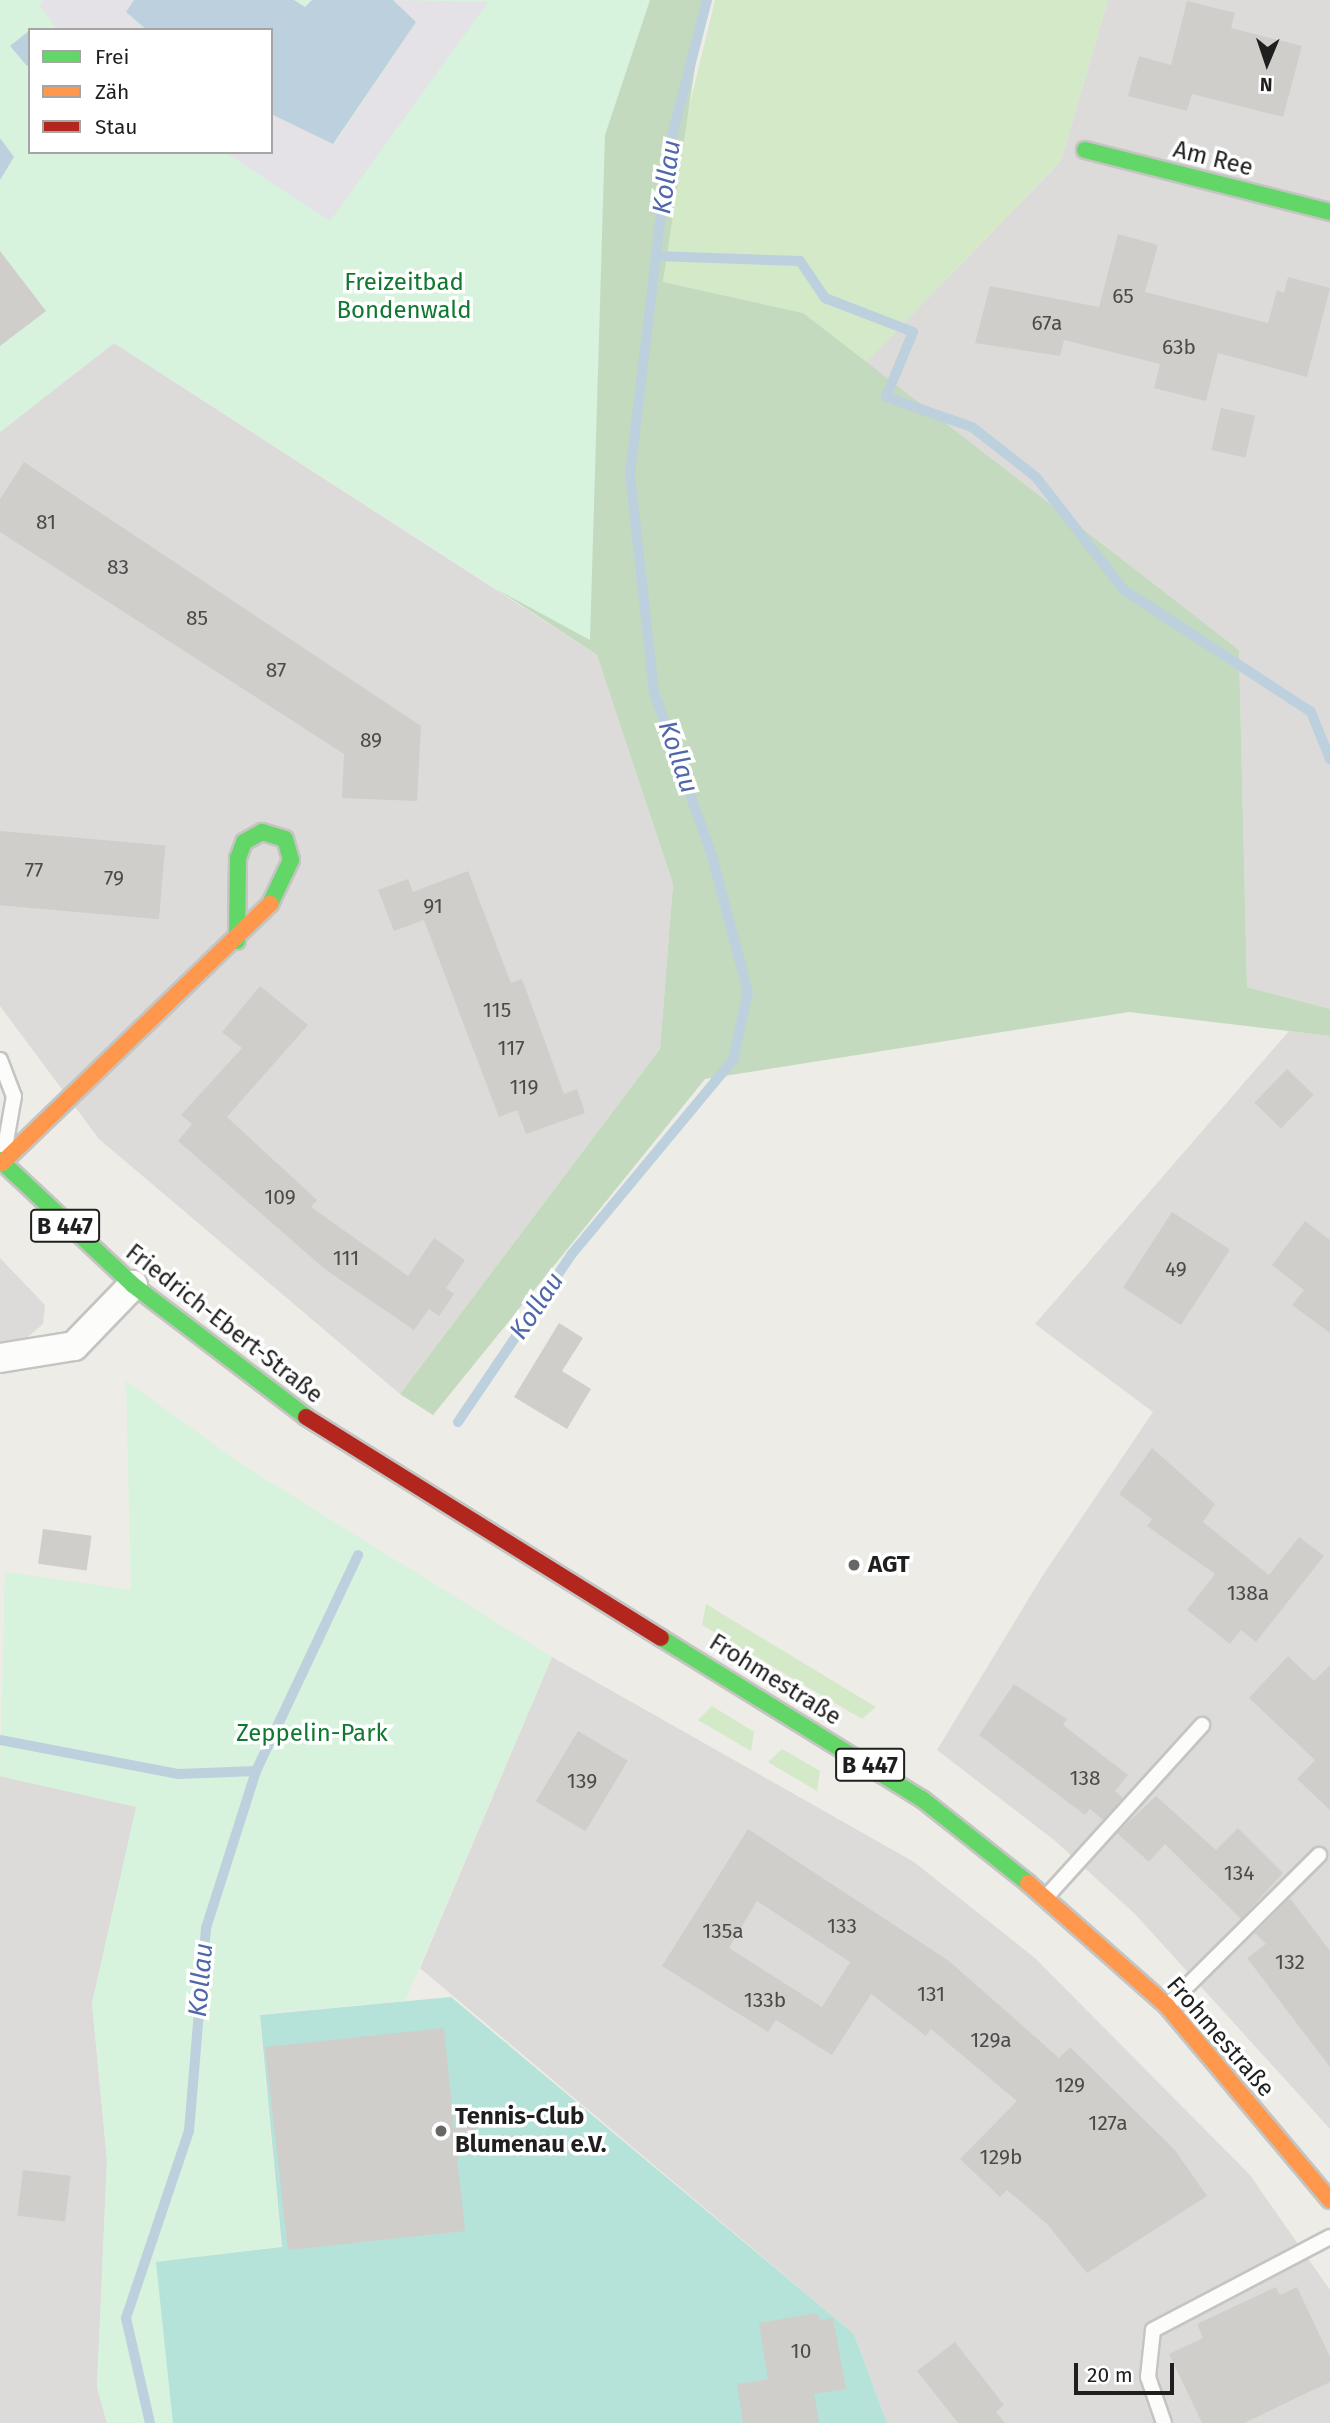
<!DOCTYPE html>
<html>
<head>
<meta charset="utf-8">
<style>
  body { margin:0 }
  #map { position:relative; width:1330px; height:2423px; overflow:hidden; background:#edece7; font-family:"Fira Sans",sans-serif }
  div>[style] { position:absolute }
  .residential>* { inset:0; background:#dcdbd9 }
  .grass>* { inset:0; background:#d3e9c8 }
  .forest>* { inset:0; background:#c3dabe }
  .park>* { inset:0; background:#d7f2dd }
  .pitch>* { inset:0; background:#b5e2d9 }
  .plaza>* { inset:0; background:#e4e2e6 }
  .water>* { inset:0; background:#bdd0de }
  .stream>* { height:10px; margin:-5px; padding:0 5px; transform-origin:5px; border-radius:5px; background:#bdd0de }
  .building>* { inset:0; background:#d0ceca; transform-origin:0 0 }
  .roads { filter:drop-shadow(2px 0 #c4c4c2) drop-shadow(-2px 0 #c4c4c2) drop-shadow(0 2px #c4c4c2) drop-shadow(0 -2px #c4c4c2) }
  .lane>* { height:14px; margin:-7px; padding:0 7px; transform-origin:7px; border-radius:7px; background:#fcfcfb }
  .street>* { height:28px; margin:-14px; padding:0 14px; transform-origin:14px; border-radius:14px; background:#fcfcfb }
  .fast>* { height:16px; margin:-8px; padding:0 8px; transform-origin:8px; border-radius:8px; background:#63d668 }
  .slow>* { height:16px; margin:-8px; padding:0 8px; transform-origin:8px; border-radius:8px; background:#ff974d }
  .jam>* { height:16px; margin:-8px; padding:0 8px; transform-origin:8px; border-radius:8px; background:#b3261e }
  .dots>* { width:19px; height:19px; translate:-50% -50%; box-sizing:border-box; border:4px solid #fff; border-radius:50% }
  span { translate:-50% -50%; white-space:nowrap; text-align:center; line-height:1.15; -webkit-text-stroke:7px #fff; paint-order:stroke }
  .number-label { font-size:21px; color:#4b4b4a }
  .number-label span { -webkit-text-stroke-width:0 }
  .shield-label span { padding:2px 5px; background:#fff; border:2px solid; border-radius:5px; -webkit-text-stroke-width:0 }
  .shield-label { font-size:23px; color:#1f1f1f; font-weight:700 }
  .street-label { font-size:24px; color:#1f1f1f }
  .park-label { font-size:24px; color:#117831 }
  .poi-label { font-size:24px; color:#1f1f1f; font-weight:700 }
  .left { translate:0 -50%; text-align:left }
  .water-label { font-size:26px; color:#5068aa; font-style:italic }
  .legend { position:absolute; left:28px; top:28px; width:245px; height:126px; box-sizing:border-box; background:#fff; border:2px solid #a5a5a5; margin:0; padding:9px 12px; list-style:none; font-size:21px; color:#1f1f1f }
  .legend li { display:flex; align-items:center; gap:14px; height:35px }
  .legend b { width:35px; border:2px solid #a5a5a5 }
  .north { position:absolute; left:1232px; top:28px; width:70px; height:70px; -webkit-text-stroke:5px #fff; paint-order:stroke; rotate:182deg; font-size:19px; font-weight:700; line-height:28px; text-align:center; color:#1f1f1f }
  .north::after { content:''; display:block; margin:auto; width:24px; height:32px; background:#1f1f1f; clip-path:polygon(50% 0,100% 100%,50% 72%,0 100%) }
  .scale { position:absolute; left:1074px; top:2363px; width:100px; height:32px; box-sizing:border-box; border:4px solid #1f1f1f; border-top:0; padding-left:9px; font-size:21px; line-height:24px; white-space:nowrap; color:#1f1f1f; -webkit-text-stroke:5px #fff; paint-order:stroke }
</style>
</head>
<body>
<div id="map">
  <div class="residential">
    <div style="clip-path:polygon(1108px 0,1330px 0,1330px 1009px,1247px 987px,1239px 650px,863px 365px,1061px 161px)"></div>
    <div style="clip-path:polygon(114px 343px,597px 655px,673px 884px,660px 1049px,400px 1394px,99px 1139px,0 1006px,0 432px)"></div>
    <div style="clip-path:polygon(1289px 1031px,1330px 1036px,1330px 2129px,1135px 1914px,1054px 1840px,937px 1750px,1043px 1575px,1153px 1412px,1035px 1324px)"></div>
    <div style="clip-path:polygon(0 1258px,45px 1305px,43px 1324px,17px 1346px,0 1345px)"></div>
    <div style="clip-path:polygon(552px 1657px,914px 1862px,1035px 1958px,1250px 2175px,1330px 2290px,1330px 2423px,887px 2423px,854px 2334px,420px 1968px)"></div>
    <div style="clip-path:polygon(0 1776px,137px 1807px,92px 2003px,107px 2160px,97px 2387px,107px 2423px,0 2423px)"></div>
  </div>
  <div class="grass">
    <div style="clip-path:polygon(715px 0,1108px 0,1061px 161px,863px 365px,803px 313px,663px 282px,683px 133px)"></div>
    <div style="clip-path:polygon(706px 1604px,876px 1707px,862px 1719px,702px 1625px)"></div>
    <div style="clip-path:polygon(712px 1706px,754px 1732px,751px 1751px,698px 1720px)"></div>
    <div style="clip-path:polygon(782px 1749px,820px 1771px,817px 1791px,768px 1762px)"></div>
  </div>
  <div class="forest">
    <div style="clip-path:polygon(605px 0,705px 0,663px 282px,803px 313px,1239px 650px,1247px 987px,1330px 1009px,1330px 1036px,1129px 1012px,705px 1079px,433px 1415px,400px 1394px,660px 1049px,673px 884px,597px 655px,498px 590px)"></div>
  </div>
  <div class="park">
    <div style="clip-path:polygon(evenodd,0 0,650px 0,605px 135px,590px 640px,498px 590px,114px 343px,0 432px,0 0,30px 30px,271px 30px,271px 152px,30px 152px,30px 30px)"></div>
    <div style="clip-path:polygon(126px 1381px,244px 1466px,552px 1657px,405px 2001px,259px 2014px,281px 2246px,157px 2263px,174px 2423px,107px 2423px,97px 2387px,107px 2160px,92px 2003px,136px 1807px,0 1776px,5px 1572px,131px 1590px)"></div>
  </div>
  <div class="pitch">
    <div style="clip-path:polygon(451px 1997px,854px 2334px,887px 2423px,173px 2423px,156px 2262px,282px 2247px,260px 2015px)"></div>
  </div>
  <div class="plaza">
    <div style="clip-path:polygon(43px 0,134px 0,126px 12px,147px 30px,58px 30px,40px 6px)"></div>
    <div style="clip-path:polygon(393px 0,488px 2px,330px 221px,225px 152px,271px 152px,271px 114px,334px 144px,416px 22px)"></div>
  </div>
  <div class="water">
    <div style="clip-path:polygon(134px 0,294px 0,305px 7px,312px 0,393px 0,416px 22px,333px 144px,271px 114px,271px 30px,147px 30px,126px 12px)"></div>
    <div style="clip-path:polygon(30px 30px,30px 63px,27px 66px,10px 46px)"></div>
    <div style="clip-path:polygon(0 138px,14px 157px,0 180px)"></div>
  </div>
  <div class="stream">
    <div style="left:656px;top:256px;width:144px;rotate:2deg"></div>
    <div style="left:800px;top:261px;width:45px;rotate:56deg"></div>
    <div style="left:825px;top:298px;width:94px;rotate:21.1deg"></div>
    <div style="left:913px;top:332px;width:70px;rotate:112.6deg"></div>
    <div style="left:886px;top:397px;width:91px;rotate:19.2deg"></div>
    <div style="left:972px;top:427px;width:81px;rotate:38deg"></div>
    <div style="left:1036px;top:477px;width:143px;rotate:52.1deg"></div>
    <div style="left:1124px;top:590px;width:223px;rotate:33.1deg"></div>
    <div style="left:1311px;top:712px;width:51px;rotate:68deg"></div>
    <div style="left:458px;top:1422px;width:202px;rotate:-55.9deg"></div>
    <div style="left:571px;top:1255px;width:254px;rotate:-50.3deg"></div>
    <div style="left:733px;top:1060px;width:70px;rotate:-77.6deg"></div>
    <div style="left:748px;top:992px;width:141px;rotate:-104.8deg"></div>
    <div style="left:712px;top:856px;width:174px;rotate:-109.5deg"></div>
    <div style="left:654px;top:692px;width:219px;rotate:-96.3deg"></div>
    <div style="left:630px;top:474px;width:328px;rotate:-83.2deg"></div>
    <div style="left:669px;top:148px;width:153px;rotate:-75.6deg"></div>
    <div style="left:0;top:1740px;width:182px;rotate:10.8deg"></div>
    <div style="left:179px;top:1774px;width:77px;rotate:-2.2deg"></div>
    <div style="left:150px;top:2423px;width:108px;rotate:-102.9deg"></div>
    <div style="left:126px;top:2318px;width:197px;rotate:-71.4deg"></div>
    <div style="left:189px;top:2131px;width:204px;rotate:-85.2deg"></div>
    <div style="left:206px;top:1928px;width:165px;rotate:-72.3deg"></div>
    <div style="left:256px;top:1771px;width:239px;rotate:-64.7deg"></div>
  </div>
  <div class="building">
    <div style="clip-path:polygon(1187px 1px,1235px 13px,1231px 28px,1302px 46px,1283px 117px,1192px 94px,1187px 111px,1128px 96px,1139px 56px,1171px 65px)"></div>
    <div style="clip-path:polygon(1118px 234px,1158px 245px,1145px 292px,1268px 323px,1277px 290px,1284px 293px,1288px 277px,1330px 288px,1307px 377px,1218px 353px,1206px 401px,1154px 388px,1160px 364px,1064px 340px,1060px 356px,975px 343px,990px 286px,1099px 307px)"></div>
    <div style="clip-path:polygon(0 251px,46px 311px,0 346px)"></div>
    <div style="left:1221px;top:408px;width:35px;height:43px;rotate:13deg"></div>
    <div style="clip-path:polygon(24px 462px,421px 726px,417px 801px,342px 798px,344px 754px,0 532px,0 499px)"></div>
    <div style="left:0;top:831px;width:166px;height:74px;rotate:5deg"></div>
    <div style="clip-path:polygon(468px 871px,511px 983px,522px 979px,564px 1094px,577px 1089px,585px 1113px,526px 1134px,517px 1110px,499px 1117px,424px 920px,394px 931px,378px 890px,408px 879px,413px 892px)"></div>
    <div style="clip-path:polygon(260px 986px,308px 1025px,227px 1117px,317px 1200px,311px 1207px,408px 1276px,434px 1238px,465px 1260px,446px 1288px,454px 1294px,439px 1316px,429px 1309px,414px 1330px,326px 1270px,178px 1141px,192px 1124px,181px 1115px,242px 1048px,222px 1032px)"></div>
    <div style="left:1287px;top:1069px;width:37px;height:47px;rotate:44deg"></div>
    <div style="left:1172px;top:1212px;width:69px;height:90px;rotate:33deg"></div>
    <div style="clip-path:polygon(1305px 1221px,1330px 1240px,1330px 1333px,1292px 1305px,1304px 1290px,1272px 1265px)"></div>
    <div style="clip-path:polygon(559px 1323px,583px 1338px,562px 1371px,591px 1389px,567px 1429px,514px 1397px)"></div>
    <div style="clip-path:polygon(1152px 1448px,1215px 1504px,1203px 1522px,1269px 1575px,1299px 1537px,1324px 1556px,1256px 1642px,1241px 1630px,1230px 1644px,1187px 1610px,1215px 1574px,1147px 1526px,1152px 1519px,1119px 1494px)"></div>
    <div style="left:43px;top:1529px;width:49px;height:35px;rotate:8deg"></div>
    <div style="clip-path:polygon(1288px 1656px,1314px 1681px,1330px 1665px,1330px 1810px,1297px 1779px,1315px 1760px,1249px 1698px)"></div>
    <div style="clip-path:polygon(1014px 1684px,1067px 1719px,1063px 1725px,1128px 1775px,1115px 1791px,1123px 1798px,1103px 1820px,1090px 1809px,1085px 1815px,979px 1735px)"></div>
    <div style="left:578px;top:1731px;width:58px;height:82px;rotate:31deg"></div>
    <div style="clip-path:polygon(1156px 1796px,1216px 1850px,1238px 1828px,1283px 1873px,1241px 1919px,1165px 1844px,1149px 1862px,1117px 1833px)"></div>
    <div style="clip-path:polygon(evenodd,748px 1829px,949px 1961px,1059px 2058px,1070px 2047px,1174px 2149px,1207px 2196px,1087px 2273px,1046px 2223px,1007px 2190px,1000px 2197px,960px 2159px,1017px 2101px,931px 2029px,926px 2036px,871px 1994px,832px 2055px,776px 2020px,768px 2032px,662px 1966px,748px 1829px,757px 1901px,850px 1962px,822px 2007px,729px 1948px,757px 1901px)"></div>
    <div style="clip-path:polygon(1290px 1898px,1330px 1951px,1330px 2067px,1247px 1958px,1266px 1944px,1255px 1933px)"></div>
    <div style="clip-path:polygon(444px 2028px,454px 2127px,475px 2125px,479px 2153px,457px 2156px,465px 2231px,288px 2250px,265px 2047px)"></div>
    <div style="left:23px;top:2170px;width:48px;height:46px;rotate:7deg"></div>
    <div style="clip-path:polygon(1276px 2287px,1280px 2295px,1297px 2287px,1330px 2357px,1330px 2382px,1244px 2423px,1202px 2423px,1169px 2354px,1203px 2338px,1197px 2324px)"></div>
    <div style="clip-path:polygon(817px 2313px,820px 2320px,833px 2318px,846px 2389px,814px 2394px,819px 2423px,743px 2423px,737px 2384px,768px 2379px,759px 2323px)"></div>
    <div style="clip-path:polygon(955px 2342px,1004px 2405px,996px 2412px,1005px 2423px,958px 2423px,917px 2371px)"></div>
  </div>
  <div class="roads">
    <div class="lane">
      <div style="left:0;top:1060px;width:39px;rotate:69deg"></div>
      <div style="left:14px;top:1096px;width:52px;rotate:100deg"></div>
      <div style="left:1047px;top:1896px;width:231px;rotate:-47.8deg"></div>
      <div style="left:1168px;top:2005px;width:213px;rotate:-44.8deg"></div>
      <div style="left:1164px;top:2423px;width:49px;rotate:-109.2deg"></div>
      <div style="left:1148px;top:2377px;width:47px;rotate:-83.9deg"></div>
      <div style="left:1153px;top:2330px;width:200px;rotate:-27.7deg"></div>
    </div>
    <div class="street">
      <div style="left:0;top:1358px;width:75px;rotate:-9.2deg"></div>
      <div style="left:74px;top:1346px;width:85px;rotate:-46deg"></div>
    </div>
    <div class="fast">
      <div style="left:1085px;top:150px;width:253px;rotate:14.2deg"></div>
      <div style="left:237px;top:941px;width:83px;rotate:-89.3deg"></div>
      <div style="left:238px;top:858px;width:17px;rotate:-69deg"></div>
      <div style="left:244px;top:842px;width:21px;rotate:-29deg"></div>
      <div style="left:262px;top:832px;width:24px;rotate:17deg"></div>
      <div style="left:285px;top:839px;width:22px;rotate:74deg"></div>
      <div style="left:291px;top:860px;width:49px;rotate:115.5deg"></div>
      <div style="left:0;top:1160px;width:183px;rotate:43.2deg"></div>
      <div style="left:133px;top:1285px;width:218px;rotate:37.3deg"></div>
      <div style="left:661px;top:1638px;width:307px;rotate:31.7deg"></div>
      <div style="left:922px;top:1799px;width:135px;rotate:38.4deg"></div>
    </div>
    <div class="slow">
      <div style="left:2px;top:1163px;width:373px;rotate:-44deg"></div>
      <div style="left:1028px;top:1883px;width:186px;rotate:41.5deg"></div>
      <div style="left:1167px;top:2006px;width:253px;rotate:50deg"></div>
    </div>
    <div class="jam">
      <div style="left:306px;top:1417px;width:418px;rotate:31.9deg"></div>
    </div>
  </div>
  <div class="dots">
    <div style="left:854px;top:1565px;background:#676765"></div>
    <div style="left:441px;top:2131px;background:#676765"></div>
  </div>
  <div class="number-label">
    <span style="left:1123px;top:296px">65</span>
    <span style="left:1047px;top:323px">67a</span>
    <span style="left:1179px;top:347px">63b</span>
    <span style="left:46px;top:522px">81</span>
    <span style="left:118px;top:567px">83</span>
    <span style="left:197px;top:618px">85</span>
    <span style="left:276px;top:670px">87</span>
    <span style="left:371px;top:740px">89</span>
    <span style="left:34px;top:870px">77</span>
    <span style="left:114px;top:878px">79</span>
    <span style="left:433px;top:906px">91</span>
    <span style="left:497px;top:1010px">115</span>
    <span style="left:511px;top:1048px">117</span>
    <span style="left:524px;top:1087px">119</span>
    <span style="left:280px;top:1197px">109</span>
    <span style="left:346px;top:1258px">111</span>
    <span style="left:1176px;top:1269px">49</span>
    <span style="left:1248px;top:1593px">138a</span>
    <span style="left:1085px;top:1778px">138</span>
    <span style="left:582px;top:1781px">139</span>
    <span style="left:1239px;top:1873px">134</span>
    <span style="left:842px;top:1926px">133</span>
    <span style="left:723px;top:1931px">135a</span>
    <span style="left:1290px;top:1962px">132</span>
    <span style="left:931px;top:1994px">131</span>
    <span style="left:765px;top:2000px">133b</span>
    <span style="left:991px;top:2040px">129a</span>
    <span style="left:1070px;top:2085px">129</span>
    <span style="left:1108px;top:2123px">127a</span>
    <span style="left:1001px;top:2157px">129b</span>
    <span style="left:801px;top:2351px">10</span>
  </div>
  <div class="shield-label">
    <span style="left:65px;top:1226px">B 447</span>
    <span style="left:870px;top:1765px">B 447</span>
  </div>
  <div class="street-label">
    <span style="left:1213px;top:159px;rotate:14deg">Am Ree</span>
    <span style="left:224px;top:1324px;rotate:38deg">Friedrich-Ebert-Straße</span>
    <span style="left:775px;top:1680px;rotate:32deg">Frohmestraße</span>
    <span style="left:1220px;top:2037px;rotate:49deg">Frohmestraße</span>
  </div>
  <div class="park-label">
    <span style="left:404px;top:297px">Freizeitbad<br>Bondenwald</span>
    <span style="left:312px;top:1734px">Zeppelin-Park</span>
  </div>
  <div class="poi-label">
    <span class="left" style="left:868px;top:1565px">AGT</span>
    <span class="left" style="left:455px;top:2131px">Tennis-Club<br>Blumenau e.V.</span>
  </div>
  <div class="water-label">
    <span style="left:667px;top:177px;rotate:-82deg">Kollau</span>
    <span style="left:678px;top:757px;rotate:71deg">Kollau</span>
    <span style="left:537px;top:1306px;rotate:-56deg">Kollau</span>
    <span style="left:201px;top:1980px;rotate:-85deg">Kollau</span>
  </div>
  <ul class="legend">
  <li><b style="height:9px;background:#63d668"></b>Frei</li>
  <li><b style="height:9px;background:#ff974d"></b>Zäh</li>
  <li><b style="height:9px;background:#b3261e"></b>Stau</li>
  </ul>
  <div class="north">N</div>
  <div class="scale">20 m</div>
</div>
</body>
</html>
